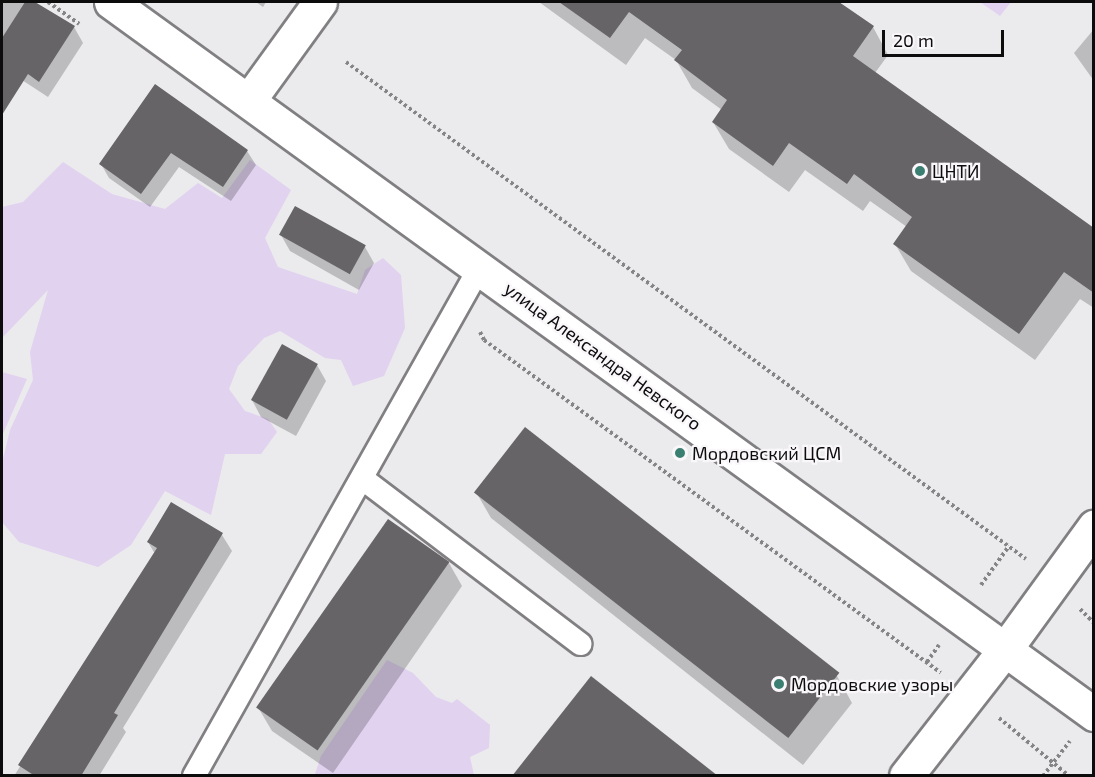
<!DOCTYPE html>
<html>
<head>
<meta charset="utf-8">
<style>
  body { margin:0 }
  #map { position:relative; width:1095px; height:777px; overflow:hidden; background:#ebeaed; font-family:"Exo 2",sans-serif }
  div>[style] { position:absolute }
  .green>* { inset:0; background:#e1d2f0 }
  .shadow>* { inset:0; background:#0003 }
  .building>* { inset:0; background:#666467; transform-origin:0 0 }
  .path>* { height:4px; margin-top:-2px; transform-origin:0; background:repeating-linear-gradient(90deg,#858486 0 3px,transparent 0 6px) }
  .roads { filter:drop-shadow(2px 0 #817f82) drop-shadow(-2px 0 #817f82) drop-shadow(0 2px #817f82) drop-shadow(0 -2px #817f82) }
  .service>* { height:22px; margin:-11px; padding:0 11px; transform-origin:11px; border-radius:11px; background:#fff }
  .minor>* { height:33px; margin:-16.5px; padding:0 16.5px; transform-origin:16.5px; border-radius:16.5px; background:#fff }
  .secondary>* { height:33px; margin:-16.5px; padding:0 16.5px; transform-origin:16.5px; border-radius:16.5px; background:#fff }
  .dots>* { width:16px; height:16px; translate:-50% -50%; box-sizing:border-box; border:3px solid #f9f7fa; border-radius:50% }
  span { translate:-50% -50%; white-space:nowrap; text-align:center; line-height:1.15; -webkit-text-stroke:4.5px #f9f7fa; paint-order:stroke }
  .poi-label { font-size:18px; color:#0d0c0d }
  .left { translate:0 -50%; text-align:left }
  .street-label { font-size:18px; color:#0d0c0d }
  .frame { position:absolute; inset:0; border:3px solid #0d0c0d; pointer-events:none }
  .scale { position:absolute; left:882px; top:30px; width:122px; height:27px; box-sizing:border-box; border:3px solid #0d0c0d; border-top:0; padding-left:8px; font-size:18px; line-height:21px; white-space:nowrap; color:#0d0c0d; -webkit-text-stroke:4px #f9f7fa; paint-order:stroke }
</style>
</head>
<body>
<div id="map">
  <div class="green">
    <div style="clip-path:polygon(980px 2px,1011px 2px,1000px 16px)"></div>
    <div style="clip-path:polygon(250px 160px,291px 190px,265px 238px,278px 267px,357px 294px,365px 270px,383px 258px,401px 275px,405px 328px,384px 376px,353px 386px,341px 360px,325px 358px,280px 331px,264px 338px,238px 366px,229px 389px,245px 411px,268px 419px,277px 432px,261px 454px,225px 454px,211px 515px,165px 491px,131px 545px,98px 567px,19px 542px,2px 522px,2px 463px,10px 430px,33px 380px,30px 352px,48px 290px,2px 338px,2px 207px,23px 202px,63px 162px,112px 194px,165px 209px,198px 183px,222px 198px)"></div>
    <div style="clip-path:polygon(2px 372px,27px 379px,2px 436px)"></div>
    <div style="clip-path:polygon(387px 660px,413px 673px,436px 697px,452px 703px,457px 699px,490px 725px,489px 748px,470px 757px,474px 775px,315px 774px,321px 756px)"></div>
  </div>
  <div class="shadow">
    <div style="clip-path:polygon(2px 2px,33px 2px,74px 27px,83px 43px,48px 97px,2px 67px)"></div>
    <div style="clip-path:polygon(256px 2px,266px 2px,263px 7px)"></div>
    <div style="clip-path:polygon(539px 2px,775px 2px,792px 14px,800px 2px,836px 2px,873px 27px,888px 55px,875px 73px,1094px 230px,1094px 308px,1080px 299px,1035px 360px,911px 271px,895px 244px,907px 227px,870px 201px,863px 211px,805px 170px,789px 192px,729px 149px,713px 122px,722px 110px,692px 88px,676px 60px,645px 38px,626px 65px)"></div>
    <div style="clip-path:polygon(1094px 29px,1094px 81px,1074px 53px)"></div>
    <div style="clip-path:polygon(156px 87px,247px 151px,256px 165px,231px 201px,179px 167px,150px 207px,109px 178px,101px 164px)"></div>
    <div style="clip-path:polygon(281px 235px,365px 247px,374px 263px,359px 290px,290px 251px)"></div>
    <div style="clip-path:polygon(317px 365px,326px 381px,296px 436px,261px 417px,252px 400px)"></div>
    <div style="clip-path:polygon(476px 492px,837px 676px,852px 703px,803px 765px,491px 518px)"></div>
    <div style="clip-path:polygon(172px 504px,222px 535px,232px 551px,123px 728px,126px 732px,99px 776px,14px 776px,155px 554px,148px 542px)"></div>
    <div style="clip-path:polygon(389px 521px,449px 563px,462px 586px,333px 773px,272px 731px,259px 709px)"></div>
  </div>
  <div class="building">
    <div style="clip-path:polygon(25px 2px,35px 2px,75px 26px,39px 82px,28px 74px,2px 115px,2px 38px)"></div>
    <div style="clip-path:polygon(559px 2px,839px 2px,874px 26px,853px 56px,1094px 228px,1094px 293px,1064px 272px,1019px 334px,893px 244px,912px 217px,854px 174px,847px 184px,789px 143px,773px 166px,712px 122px,727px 100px,674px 60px,682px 50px,629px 12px,610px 38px)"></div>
    <div style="clip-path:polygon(155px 84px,248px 150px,223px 187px,171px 153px,141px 194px,99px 164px)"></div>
    <div style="left:295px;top:206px;width:81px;height:33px;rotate:29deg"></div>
    <div style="left:282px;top:344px;width:41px;height:64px;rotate:29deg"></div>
    <div style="left:525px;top:427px;width:399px;height:83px;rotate:38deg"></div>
    <div style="clip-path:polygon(171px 502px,223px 533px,114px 713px,118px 715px,81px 776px,35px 776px,18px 765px,157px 548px,147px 542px)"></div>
    <div style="left:388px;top:519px;width:75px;height:230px;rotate:35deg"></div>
    <div style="clip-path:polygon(591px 676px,718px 776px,512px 776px)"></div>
  </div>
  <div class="path">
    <div style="left:48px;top:2px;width:38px;rotate:35deg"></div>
    <div style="left:346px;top:62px;width:842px;rotate:36.16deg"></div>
    <div style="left:480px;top:332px;width:9px;rotate:63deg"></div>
    <div style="left:484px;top:340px;width:565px;rotate:36.08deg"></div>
    <div style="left:981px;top:585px;width:48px;rotate:-54.3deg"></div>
    <div style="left:1080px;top:609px;width:20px;rotate:45deg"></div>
    <div style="left:927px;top:662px;width:21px;rotate:-55deg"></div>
    <div style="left:999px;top:718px;width:91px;rotate:39.6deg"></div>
    <div style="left:1043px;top:776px;width:44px;rotate:-52.4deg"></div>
  </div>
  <div class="roads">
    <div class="service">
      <div style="left:363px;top:479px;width:273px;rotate:37.2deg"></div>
      <div style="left:194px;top:776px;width:584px;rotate:-60.67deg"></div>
    </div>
    <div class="minor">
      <div style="left:249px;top:100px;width:121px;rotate:-54.1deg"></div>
      <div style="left:1006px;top:648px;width:150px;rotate:-54deg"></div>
    </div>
    <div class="secondary">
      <div style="left:111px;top:2px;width:1214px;rotate:35.92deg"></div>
      <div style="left:906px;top:776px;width:162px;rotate:-52deg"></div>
    </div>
  </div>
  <div class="dots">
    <div style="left:920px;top:171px;background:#3b7f72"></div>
    <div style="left:680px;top:453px;background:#3b7f72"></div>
    <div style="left:779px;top:684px;background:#3b7f72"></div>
  </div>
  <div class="poi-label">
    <span class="left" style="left:932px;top:171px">ЦНТИ</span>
    <span class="left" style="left:692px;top:453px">Мордовский ЦСМ</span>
    <span class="left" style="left:791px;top:684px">Мордовские узоры</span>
  </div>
  <div class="street-label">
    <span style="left:603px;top:356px;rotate:36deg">улица Александра Невского</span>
  </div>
  <div class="frame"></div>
  <div class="scale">20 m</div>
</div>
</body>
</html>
